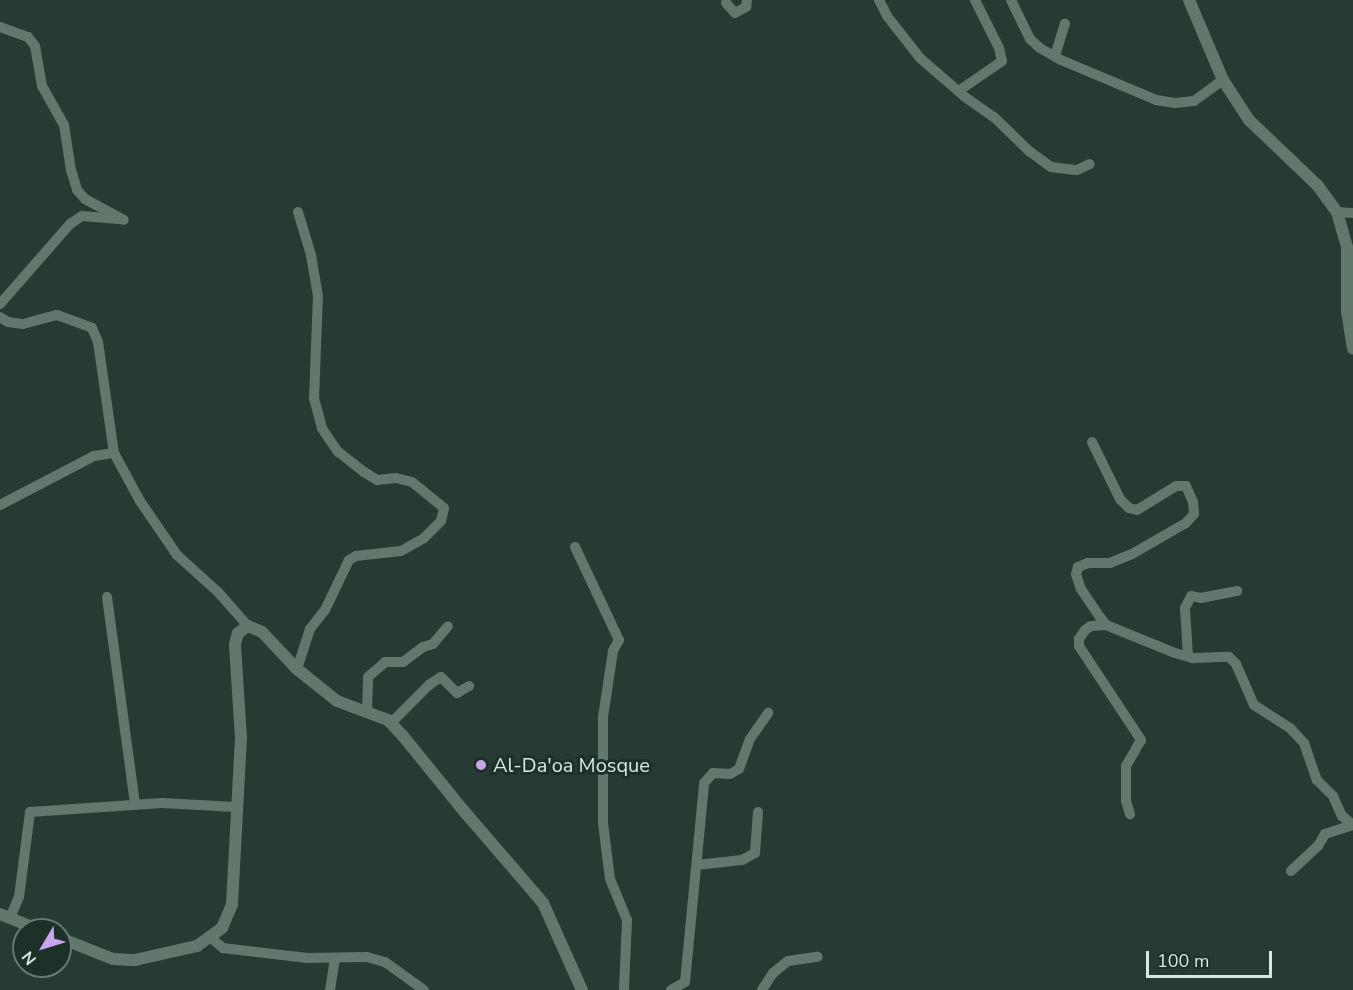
<!DOCTYPE html>
<html>
<head>
<meta charset="utf-8">
<style>
  body { margin:0 }
  #map { position:relative; width:1353px; height:990px; overflow:hidden; background:#263b31; font-family:"Nunito Sans",sans-serif }
  div>[style] { position:absolute }
  .minor>* { height:10px; margin:-5px; padding:0 5px; transform-origin:5px; border-radius:5px; background:#61786d }
  .tertiary>* { height:12px; margin:-6px; padding:0 6px; transform-origin:6px; border-radius:6px; background:#61786d }
  .dots>* { width:16px; height:16px; translate:-50% -50%; box-sizing:border-box; border:3px solid #1c3127; border-radius:50% }
  span { translate:-50% -50%; white-space:nowrap; text-align:center; line-height:1.15; -webkit-text-stroke:6px #1c3127; paint-order:stroke }
  .poi-label { font-size:20px; color:#dae7e0 }
  .left { translate:0 -50%; text-align:left }
  .north { position:absolute; left:12px; top:918px; width:60px; height:60px; box-sizing:border-box; background:#1c3127; border:2px solid #687a71; border-radius:50%; rotate:232deg; font-size:16px; font-weight:700; line-height:24px; text-align:center; color:#dae7e0 }
  .north::after { content:''; display:block; margin:auto; width:21px; height:27px; background:#c8a5ee; clip-path:polygon(50% 0,100% 100%,50% 72%,0 100%) }
  .scale { position:absolute; left:1146px; top:951px; width:126px; height:27px; box-sizing:border-box; border:3px solid #dae7e0; border-top:0; padding-left:8px; font-size:18px; line-height:21px; white-space:nowrap; color:#dae7e0; -webkit-text-stroke:4px #1c3127; paint-order:stroke }
</style>
</head>
<body>
<div id="map">
  <div class="minor">
    <div style="left:879px;top:0;width:18px;rotate:63deg"></div>
    <div style="left:887px;top:16px;width:53px;rotate:51.8deg"></div>
    <div style="left:920px;top:58px;width:60px;rotate:40.9deg"></div>
    <div style="left:965px;top:97px;width:35px;rotate:35deg"></div>
    <div style="left:994px;top:117px;width:49px;rotate:44.2deg"></div>
    <div style="left:1029px;top:151px;width:27px;rotate:36deg"></div>
    <div style="left:1051px;top:167px;width:26px;rotate:7deg"></div>
    <div style="left:1077px;top:170px;width:14px;rotate:-25deg"></div>
    <div style="left:1011px;top:0;width:43px;rotate:64deg"></div>
    <div style="left:1030px;top:39px;width:13px;rotate:42deg"></div>
    <div style="left:1040px;top:48px;width:24px;rotate:30deg"></div>
    <div style="left:1061px;top:60px;width:103px;rotate:22.8deg"></div>
    <div style="left:1156px;top:100px;width:19px;rotate:9deg"></div>
    <div style="left:1175px;top:103px;width:19px;rotate:-6deg"></div>
    <div style="left:1194px;top:101px;width:36px;rotate:-36deg"></div>
    <div style="left:726px;top:3px;width:13px;rotate:48deg"></div>
    <div style="left:735px;top:13px;width:13px;rotate:-29deg"></div>
    <div style="left:746px;top:7px;width:7px;rotate:-82deg"></div>
    <div style="left:0;top:27px;width:30px;rotate:20deg"></div>
    <div style="left:28px;top:37px;width:11px;rotate:52deg"></div>
    <div style="left:35px;top:46px;width:41px;rotate:80.1deg"></div>
    <div style="left:42px;top:86px;width:45px;rotate:60.6deg"></div>
    <div style="left:64px;top:125px;width:46px;rotate:81.2deg"></div>
    <div style="left:71px;top:170px;width:21px;rotate:73deg"></div>
    <div style="left:77px;top:190px;width:12px;rotate:48deg"></div>
    <div style="left:85px;top:199px;width:44px;rotate:28.3deg"></div>
    <div style="left:1055px;top:56px;width:34px;rotate:-73deg"></div>
    <div style="left:960px;top:90px;width:51px;rotate:-34.6deg"></div>
    <div style="left:1002px;top:61px;width:13px;rotate:-103deg"></div>
    <div style="left:999px;top:48px;width:54px;rotate:-116.6deg"></div>
    <div style="left:1337px;top:212px;width:16px;rotate:4deg"></div>
    <div style="left:0;top:304px;width:106px;rotate:-48.8deg"></div>
    <div style="left:70px;top:224px;width:14px;rotate:-34deg"></div>
    <div style="left:82px;top:216px;width:36px;rotate:5deg"></div>
    <div style="left:0;top:317px;width:9px;rotate:32deg"></div>
    <div style="left:8px;top:322px;width:15px;rotate:8deg"></div>
    <div style="left:23px;top:324px;width:35px;rotate:-15deg"></div>
    <div style="left:57px;top:315px;width:37px;rotate:20deg"></div>
    <div style="left:92px;top:328px;width:15px;rotate:67deg"></div>
    <div style="left:98px;top:342px;width:112px;rotate:81.8deg"></div>
    <div style="left:114px;top:453px;width:55px;rotate:61.6deg"></div>
    <div style="left:140px;top:501px;width:65px;rotate:55.6deg"></div>
    <div style="left:177px;top:555px;width:55px;rotate:42.1deg"></div>
    <div style="left:218px;top:592px;width:45px;rotate:48.6deg"></div>
    <div style="left:1092px;top:442px;width:64px;rotate:63.8deg"></div>
    <div style="left:1120px;top:499px;width:13px;rotate:45deg"></div>
    <div style="left:1129px;top:508px;width:8px;rotate:14deg"></div>
    <div style="left:1137px;top:510px;width:46px;rotate:-31.6deg"></div>
    <div style="left:1176px;top:486px;width:10px"></div>
    <div style="left:1186px;top:486px;width:17px;rotate:66deg"></div>
    <div style="left:1193px;top:502px;width:12px;rotate:85deg"></div>
    <div style="left:1194px;top:514px;width:12px;rotate:132deg"></div>
    <div style="left:1186px;top:523px;width:62px;rotate:150.1deg"></div>
    <div style="left:1132px;top:554px;width:24px;rotate:158deg"></div>
    <div style="left:1110px;top:563px;width:22px;rotate:180deg"></div>
    <div style="left:1088px;top:563px;width:11px;rotate:158deg"></div>
    <div style="left:1078px;top:567px;width:7px;rotate:106deg"></div>
    <div style="left:1076px;top:574px;width:16px;rotate:72deg"></div>
    <div style="left:1081px;top:589px;width:34px;rotate:56deg"></div>
    <div style="left:1100px;top:617px;width:10px;rotate:53deg"></div>
    <div style="left:1106px;top:625px;width:74px;rotate:22.1deg"></div>
    <div style="left:1175px;top:653px;width:19px;rotate:16deg"></div>
    <div style="left:1193px;top:658px;width:36px;rotate:-2deg"></div>
    <div style="left:1229px;top:657px;width:10px;rotate:45deg"></div>
    <div style="left:1236px;top:664px;width:45px;rotate:66.3deg"></div>
    <div style="left:1254px;top:705px;width:43px;rotate:32.6deg"></div>
    <div style="left:1290px;top:728px;width:21px;rotate:47deg"></div>
    <div style="left:1304px;top:743px;width:39px;rotate:71deg"></div>
    <div style="left:1317px;top:780px;width:23px;rotate:45deg"></div>
    <div style="left:1333px;top:796px;width:22px;rotate:66deg"></div>
    <div style="left:1342px;top:816px;width:14px;rotate:39deg"></div>
    <div style="left:0;top:505px;width:106px;rotate:-27.5deg"></div>
    <div style="left:94px;top:456px;width:20px;rotate:-9deg"></div>
    <div style="left:575px;top:547px;width:103px;rotate:64.7deg"></div>
    <div style="left:619px;top:640px;width:13px;rotate:119deg"></div>
    <div style="left:613px;top:651px;width:67px;rotate:98.6deg"></div>
    <div style="left:603px;top:717px;width:106px;rotate:90deg"></div>
    <div style="left:603px;top:823px;width:56px;rotate:82.9deg"></div>
    <div style="left:610px;top:879px;width:44px;rotate:67.5deg"></div>
    <div style="left:627px;top:920px;width:70px;rotate:92.5deg"></div>
    <div style="left:107px;top:597px;width:210px;rotate:82.3deg"></div>
    <div style="left:1106px;top:625px;width:15px;rotate:176deg"></div>
    <div style="left:1091px;top:626px;width:7px;rotate:146deg"></div>
    <div style="left:1085px;top:630px;width:11px;rotate:124deg"></div>
    <div style="left:1079px;top:639px;width:7px;rotate:90deg"></div>
    <div style="left:1079px;top:646px;width:113px;rotate:56.6deg"></div>
    <div style="left:1141px;top:740px;width:30px;rotate:120deg"></div>
    <div style="left:1126px;top:766px;width:35px;rotate:90deg"></div>
    <div style="left:1126px;top:801px;width:14px;rotate:73deg"></div>
    <div style="left:1188px;top:656px;width:48px;rotate:-93.6deg"></div>
    <div style="left:1185px;top:608px;width:13px;rotate:-63deg"></div>
    <div style="left:1191px;top:596px;width:10px;rotate:11deg"></div>
    <div style="left:1201px;top:598px;width:37px;rotate:-11deg"></div>
    <div style="left:297px;top:669px;width:42px;rotate:-72deg"></div>
    <div style="left:310px;top:629px;width:24px;rotate:-52deg"></div>
    <div style="left:325px;top:610px;width:55px;rotate:-64.4deg"></div>
    <div style="left:349px;top:560px;width:8px;rotate:-30deg"></div>
    <div style="left:356px;top:556px;width:45px;rotate:-6.3deg"></div>
    <div style="left:401px;top:551px;width:26px;rotate:-29deg"></div>
    <div style="left:424px;top:538px;width:24px;rotate:-45deg"></div>
    <div style="left:441px;top:521px;width:13px;rotate:-77deg"></div>
    <div style="left:444px;top:508px;width:41px;rotate:-140.9deg"></div>
    <div style="left:412px;top:482px;width:16px;rotate:-166deg"></div>
    <div style="left:396px;top:478px;width:19px;rotate:174deg"></div>
    <div style="left:377px;top:480px;width:15px;rotate:-148deg"></div>
    <div style="left:364px;top:472px;width:33px;rotate:-142deg"></div>
    <div style="left:338px;top:452px;width:29px;rotate:-124deg"></div>
    <div style="left:322px;top:428px;width:30px;rotate:-105deg"></div>
    <div style="left:314px;top:399px;width:103px;rotate:-87.8deg"></div>
    <div style="left:318px;top:296px;width:42px;rotate:-99.7deg"></div>
    <div style="left:311px;top:255px;width:45px;rotate:-106.8deg"></div>
    <div style="left:367px;top:710px;width:33px;rotate:-88deg"></div>
    <div style="left:368px;top:677px;width:23px;rotate:-41deg"></div>
    <div style="left:385px;top:662px;width:18px"></div>
    <div style="left:403px;top:662px;width:25px;rotate:-37deg"></div>
    <div style="left:423px;top:647px;width:10px;rotate:-17deg"></div>
    <div style="left:433px;top:644px;width:23px;rotate:-50deg"></div>
    <div style="left:391px;top:723px;width:54px;rotate:-45deg"></div>
    <div style="left:429px;top:685px;width:14px;rotate:-34deg"></div>
    <div style="left:441px;top:677px;width:23px;rotate:45deg"></div>
    <div style="left:457px;top:693px;width:14px;rotate:-30deg"></div>
    <div style="left:697px;top:865px;width:45px;rotate:-6.3deg"></div>
    <div style="left:742px;top:860px;width:15px;rotate:-28deg"></div>
    <div style="left:755px;top:853px;width:41px;rotate:-85.8deg"></div>
    <div style="left:1291px;top:871px;width:37px;rotate:-43deg"></div>
    <div style="left:1318px;top:846px;width:14px;rotate:-60deg"></div>
    <div style="left:1325px;top:834px;width:28px;rotate:-18deg"></div>
    <div style="left:10px;top:918px;width:23px;rotate:-67deg"></div>
    <div style="left:19px;top:897px;width:86px;rotate:-82.6deg"></div>
    <div style="left:30px;top:812px;width:132px;rotate:-3.9deg"></div>
    <div style="left:162px;top:803px;width:74px;rotate:3.1deg"></div>
    <div style="left:211px;top:938px;width:16px;rotate:40deg"></div>
    <div style="left:223px;top:948px;width:85px;rotate:6.8deg"></div>
    <div style="left:307px;top:958px;width:60px;rotate:-1deg"></div>
    <div style="left:367px;top:957px;width:19px;rotate:16deg"></div>
    <div style="left:385px;top:962px;width:48px;rotate:35.7deg"></div>
    <div style="left:330px;top:990px;width:32px;rotate:-81deg"></div>
    <div style="left:671px;top:990px;width:16px;rotate:-30deg"></div>
    <div style="left:685px;top:982px;width:200px;rotate:-84.5deg"></div>
    <div style="left:704px;top:783px;width:13px;rotate:-48deg"></div>
    <div style="left:713px;top:773px;width:17px;rotate:3deg"></div>
    <div style="left:730px;top:774px;width:10px;rotate:-29deg"></div>
    <div style="left:739px;top:769px;width:32px;rotate:-70deg"></div>
    <div style="left:750px;top:739px;width:32px;rotate:-55deg"></div>
    <div style="left:762px;top:990px;width:20px;rotate:-57deg"></div>
    <div style="left:773px;top:973px;width:19px;rotate:-39deg"></div>
    <div style="left:788px;top:961px;width:30px;rotate:-8deg"></div>
  </div>
  <div class="tertiary">
    <div style="left:1189px;top:0;width:87px;rotate:67deg"></div>
    <div style="left:1223px;top:80px;width:48px;rotate:57deg"></div>
    <div style="left:1249px;top:120px;width:95px;rotate:43.7deg"></div>
    <div style="left:1318px;top:186px;width:32px;rotate:54deg"></div>
    <div style="left:1337px;top:212px;width:37px;rotate:74deg"></div>
    <div style="left:1347px;top:248px;width:63px;rotate:90deg"></div>
    <div style="left:1347px;top:311px;width:38px;rotate:81deg"></div>
    <div style="left:0;top:914px;width:43px;rotate:21.8deg"></div>
    <div style="left:60px;top:938px;width:57px;rotate:21.6deg"></div>
    <div style="left:113px;top:959px;width:22px;rotate:3deg"></div>
    <div style="left:135px;top:960px;width:64px;rotate:-12.7deg"></div>
    <div style="left:197px;top:946px;width:31px;rotate:-36deg"></div>
    <div style="left:222px;top:928px;width:26px;rotate:-67deg"></div>
    <div style="left:232px;top:904px;width:166px;rotate:-86.9deg"></div>
    <div style="left:241px;top:738px;width:94px;rotate:-93.7deg"></div>
    <div style="left:235px;top:644px;width:11px;rotate:-75deg"></div>
    <div style="left:238px;top:633px;width:12px;rotate:-35deg"></div>
    <div style="left:248px;top:626px;width:15px;rotate:23deg"></div>
    <div style="left:262px;top:632px;width:51px;rotate:46.6deg"></div>
    <div style="left:297px;top:669px;width:51px;rotate:38.7deg"></div>
    <div style="left:337px;top:701px;width:54px;rotate:20.4deg"></div>
    <div style="left:388px;top:720px;width:22px;rotate:47deg"></div>
    <div style="left:403px;top:736px;width:95px;rotate:51deg"></div>
    <div style="left:463px;top:810px;width:123px;rotate:49.3deg"></div>
    <div style="left:543px;top:903px;width:95px;rotate:65.9deg"></div>
  </div>
  <div class="dots">
    <div style="left:481px;top:765px;background:#c8a5ee"></div>
  </div>
  <div class="poi-label">
    <span class="left" style="left:493px;top:765px">Al-Da'oa Mosque</span>
  </div>
  <div class="north">N</div>
  <div class="scale">100 m</div>
</div>
</body>
</html>
